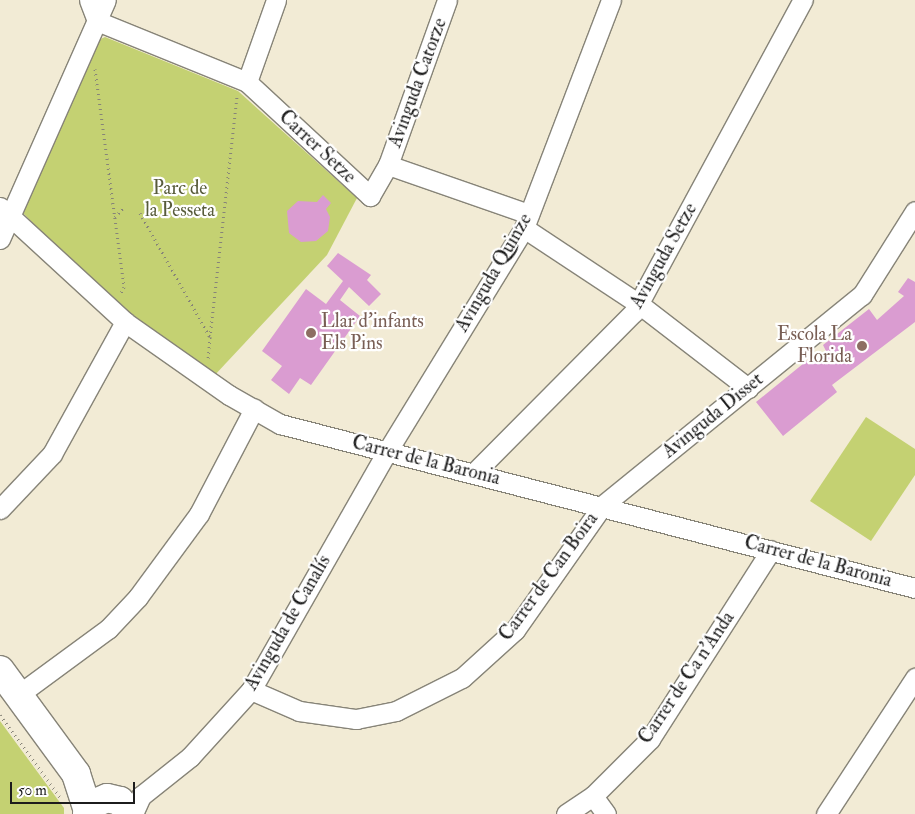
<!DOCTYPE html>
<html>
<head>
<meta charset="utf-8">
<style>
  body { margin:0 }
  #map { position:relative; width:915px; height:814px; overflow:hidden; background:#f2ebd5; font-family:"IM FELL Double Pica",serif }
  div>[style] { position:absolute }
  .green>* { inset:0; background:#c4d172 }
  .building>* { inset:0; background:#da9cd1 }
  .path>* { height:3px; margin-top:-1.5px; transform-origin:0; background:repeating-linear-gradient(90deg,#878478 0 1px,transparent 0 5px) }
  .roads { filter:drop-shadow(1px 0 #878478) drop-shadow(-1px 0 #878478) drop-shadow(0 1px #878478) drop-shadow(0 -1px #878478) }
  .street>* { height:19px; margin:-9.5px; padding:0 9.5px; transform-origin:9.5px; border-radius:9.5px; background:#fff }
  .secondary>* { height:28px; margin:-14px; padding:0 14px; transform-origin:14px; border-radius:14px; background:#fff }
  .dots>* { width:14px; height:14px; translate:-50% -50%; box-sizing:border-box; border:2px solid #fff; border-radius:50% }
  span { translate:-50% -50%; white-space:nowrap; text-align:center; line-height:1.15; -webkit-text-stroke:4.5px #fff; paint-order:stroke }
  .street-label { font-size:19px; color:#1c1c1c }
  .park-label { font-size:19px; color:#575b3a }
  .education-label { font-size:19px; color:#785e54 }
  .left { translate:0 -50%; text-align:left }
  .right { translate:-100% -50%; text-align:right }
  .scale { position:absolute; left:10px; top:782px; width:125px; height:22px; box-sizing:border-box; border:2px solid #1c1c1c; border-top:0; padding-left:6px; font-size:15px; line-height:18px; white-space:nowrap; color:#1c1c1c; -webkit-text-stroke:4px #fff; paint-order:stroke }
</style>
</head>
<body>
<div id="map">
  <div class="green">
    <div style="clip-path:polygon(105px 37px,238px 91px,357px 198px,327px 255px,213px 377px,101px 292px,22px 212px,92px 43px)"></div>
    <div style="clip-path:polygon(866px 417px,915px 449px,915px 475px,871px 541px,810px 501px)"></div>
    <div style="clip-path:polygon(0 721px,64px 808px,64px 814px,0 814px)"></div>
  </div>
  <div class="building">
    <div style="clip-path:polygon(323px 195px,331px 203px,326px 209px,330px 217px,328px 231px,316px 241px,301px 242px,289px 233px,287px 211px,298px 201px,317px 202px)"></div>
    <div style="clip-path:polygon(338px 253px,371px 275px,367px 280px,381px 294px,369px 306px,349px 287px,340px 300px,360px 316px,311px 385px,300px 378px,289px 394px,271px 380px,282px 366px,262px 351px,306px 289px,326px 304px,343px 281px,327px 266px)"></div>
    <div style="clip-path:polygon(908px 278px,915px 282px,915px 322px,832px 385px,837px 392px,783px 436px,756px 402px,809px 359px,811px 362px,826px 351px,823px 345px,869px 309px,877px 320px,904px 296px,898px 292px)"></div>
  </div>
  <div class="path">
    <div style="left:95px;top:69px;width:220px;rotate:82.4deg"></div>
    <div style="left:124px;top:287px;width:9px;rotate:117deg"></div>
    <div style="left:140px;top:213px;width:142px;rotate:60.6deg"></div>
    <div style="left:210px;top:337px;width:22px;rotate:95deg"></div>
    <div style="left:115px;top:217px;width:13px;rotate:-48deg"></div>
    <div style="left:210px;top:337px;width:242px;rotate:-83.6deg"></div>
    <div style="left:0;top:715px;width:102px;rotate:53.8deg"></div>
  </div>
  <div class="roads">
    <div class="street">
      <div style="left:89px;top:0;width:22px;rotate:69deg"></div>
      <div style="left:97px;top:21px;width:162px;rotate:22.1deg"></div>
      <div style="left:247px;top:82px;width:168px;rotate:42.8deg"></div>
      <div style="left:370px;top:196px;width:36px;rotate:-60deg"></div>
      <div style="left:388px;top:165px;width:149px;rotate:19.2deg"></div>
      <div style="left:247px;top:82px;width:87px;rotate:-70.5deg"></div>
      <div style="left:388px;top:165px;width:175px;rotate:-70.3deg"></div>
      <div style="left:0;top:207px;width:170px;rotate:42.6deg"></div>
      <div style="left:125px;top:322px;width:127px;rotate:35.1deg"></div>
      <div style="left:229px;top:395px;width:59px;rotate:29.6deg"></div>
      <div style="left:280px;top:424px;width:656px;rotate:14.48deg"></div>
      <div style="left:524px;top:228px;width:138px;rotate:33.5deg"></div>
      <div style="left:639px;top:304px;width:138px;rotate:37.6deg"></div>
      <div style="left:0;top:239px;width:261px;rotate:-66.1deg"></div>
      <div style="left:474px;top:473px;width:227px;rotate:-45.2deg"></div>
      <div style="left:634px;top:312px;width:355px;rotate:-61.6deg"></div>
      <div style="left:0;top:509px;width:76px;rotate:-46.6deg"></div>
      <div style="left:52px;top:454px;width:151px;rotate:-61.1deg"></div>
      <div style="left:251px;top:690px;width:52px;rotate:23.6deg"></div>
      <div style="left:299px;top:711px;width:58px;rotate:8deg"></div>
      <div style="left:356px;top:719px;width:41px;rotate:-11.3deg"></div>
      <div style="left:396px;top:711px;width:74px;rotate:-26.6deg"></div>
      <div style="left:462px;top:678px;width:72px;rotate:-42.2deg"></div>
      <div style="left:515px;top:630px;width:151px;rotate:-54.9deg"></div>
      <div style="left:602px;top:506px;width:335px;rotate:-39.1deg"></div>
      <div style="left:862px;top:295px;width:99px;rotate:-57.8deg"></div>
      <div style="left:18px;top:695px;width:112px;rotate:-36.3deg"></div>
      <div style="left:108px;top:629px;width:44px;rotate:-46.8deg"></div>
      <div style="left:138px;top:597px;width:103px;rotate:-53.7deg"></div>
      <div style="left:199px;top:514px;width:119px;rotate:-62.4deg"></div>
      <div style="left:593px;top:796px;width:22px;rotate:54deg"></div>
      <div style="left:133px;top:814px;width:20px;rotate:-66deg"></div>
      <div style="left:141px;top:796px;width:63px;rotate:-38.5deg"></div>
      <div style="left:190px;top:757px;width:91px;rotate:-47.7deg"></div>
      <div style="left:251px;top:690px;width:276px;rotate:-60.3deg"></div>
      <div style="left:388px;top:450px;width:260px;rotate:-58.5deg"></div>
      <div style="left:524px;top:228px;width:244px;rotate:-69.1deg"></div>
      <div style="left:566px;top:814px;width:32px;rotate:-34deg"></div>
      <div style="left:593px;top:796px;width:81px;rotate:-45deg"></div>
      <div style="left:650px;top:739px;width:224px;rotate:-57.4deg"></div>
      <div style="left:826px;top:814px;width:163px;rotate:-56.8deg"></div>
    </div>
    <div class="secondary">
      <div style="left:0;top:670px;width:129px;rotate:53.8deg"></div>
      <div style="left:76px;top:774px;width:38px;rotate:72deg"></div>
      <div style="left:87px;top:814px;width:12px;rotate:-59deg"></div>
      <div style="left:93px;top:804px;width:15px;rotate:-23deg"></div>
      <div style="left:107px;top:798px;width:13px;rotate:13deg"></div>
      <div style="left:120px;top:801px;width:16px;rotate:52deg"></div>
    </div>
  </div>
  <div class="dots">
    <div style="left:311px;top:333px;background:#8d6e63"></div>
    <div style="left:862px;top:346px;background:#8d6e63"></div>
  </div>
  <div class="street-label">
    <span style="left:418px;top:83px;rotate:-70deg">Avinguda Catorze</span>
    <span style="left:317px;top:147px;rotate:43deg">Carrer Setze</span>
    <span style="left:664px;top:256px;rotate:-61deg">Avinguda Setze</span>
    <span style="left:494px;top:273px;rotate:-60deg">Avinguda Quinze</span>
    <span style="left:713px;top:416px;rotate:-39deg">Avinguda Disset</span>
    <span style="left:426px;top:461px;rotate:14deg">Carrer de la Baronia</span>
    <span style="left:818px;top:562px;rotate:15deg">Carrer de la Baronia</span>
    <span style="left:549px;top:577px;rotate:-54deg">Carrer de Can Boira</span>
    <span style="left:288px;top:623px;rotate:-60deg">Avinguda de Canalís</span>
    <span style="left:687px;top:678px;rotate:-56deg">Carrer de Ca n'Anda</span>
  </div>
  <div class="park-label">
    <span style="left:180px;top:200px">Parc de<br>la Pesseta</span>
  </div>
  <div class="education-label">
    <span class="left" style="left:321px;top:333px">Llar d'infants<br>Els Pins</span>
    <span class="right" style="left:852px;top:346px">Escola La<br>Florida</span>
  </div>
  <div class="scale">50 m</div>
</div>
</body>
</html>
